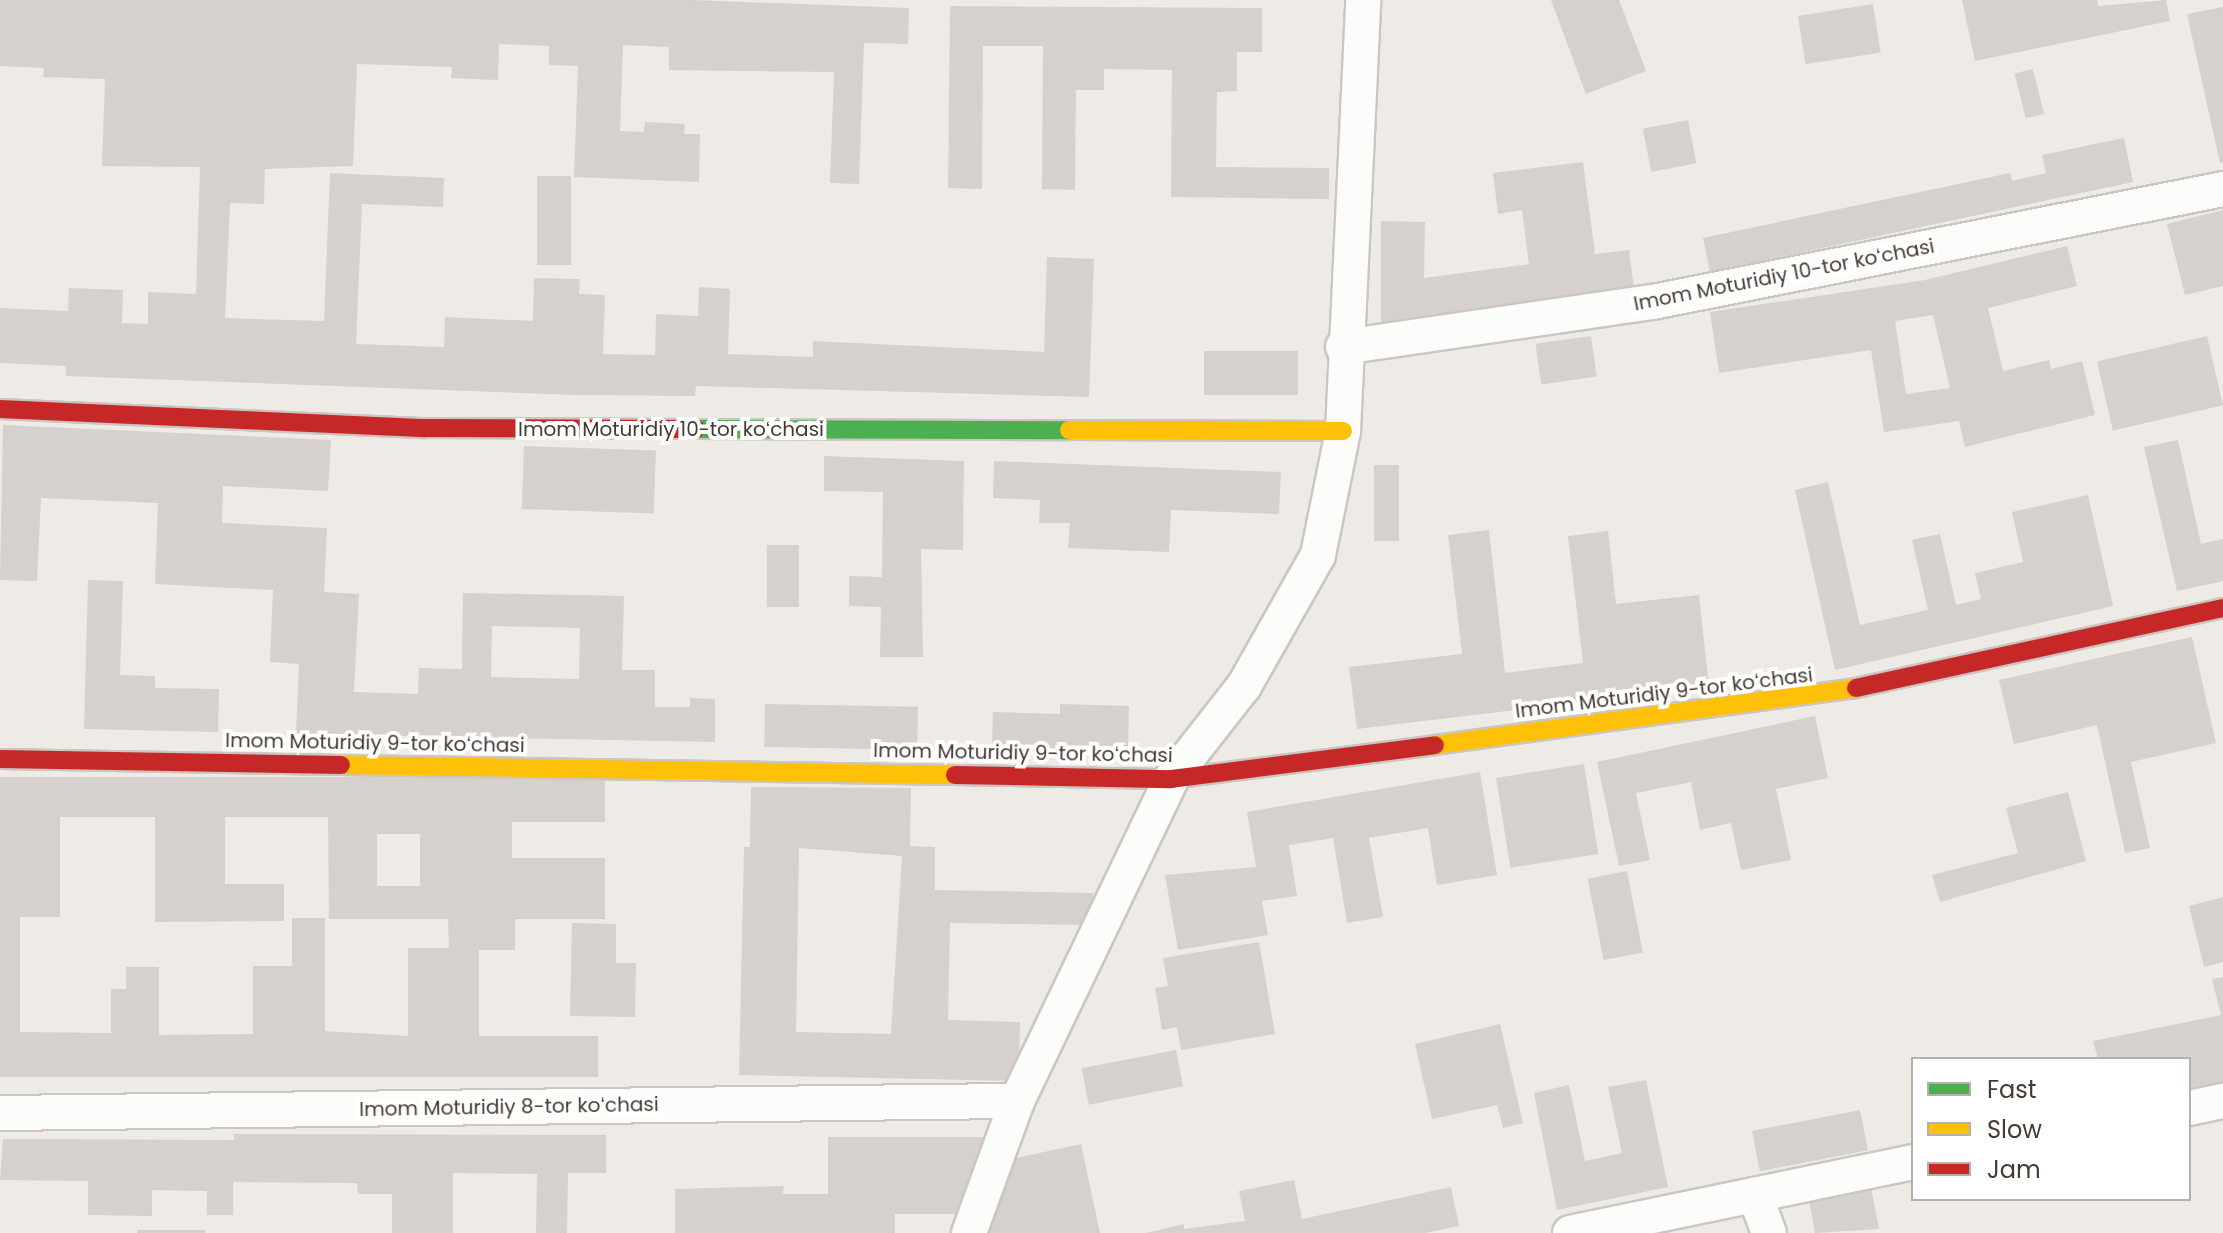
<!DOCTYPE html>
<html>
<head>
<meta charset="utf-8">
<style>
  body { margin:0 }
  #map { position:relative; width:2223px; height:1233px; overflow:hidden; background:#eeeae6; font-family:Poppins,sans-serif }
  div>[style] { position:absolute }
  .building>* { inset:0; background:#d6d1cd; transform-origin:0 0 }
  .roads { filter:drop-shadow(2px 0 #cbc6c2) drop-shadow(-2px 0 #cbc6c2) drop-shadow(0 2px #cbc6c2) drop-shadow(0 -2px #cbc6c2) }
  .street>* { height:34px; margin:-17px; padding:0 17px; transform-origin:17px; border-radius:17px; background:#fcfcfb }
  .fast>* { height:18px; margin:-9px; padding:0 9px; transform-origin:9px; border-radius:9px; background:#4caf50 }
  .slow>* { height:18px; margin:-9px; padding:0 9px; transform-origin:9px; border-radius:9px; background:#ffc107 }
  .jam>* { height:18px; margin:-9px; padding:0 9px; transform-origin:9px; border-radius:9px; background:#c62828 }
  span { translate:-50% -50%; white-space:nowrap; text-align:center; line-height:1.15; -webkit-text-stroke:8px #fff; paint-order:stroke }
  .street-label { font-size:20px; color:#443a32 }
  .legend { position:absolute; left:1911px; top:1057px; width:280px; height:144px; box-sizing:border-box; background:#fff; border:2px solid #b4b0ad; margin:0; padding:10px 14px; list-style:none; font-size:24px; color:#443a32 }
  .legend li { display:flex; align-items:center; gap:16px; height:40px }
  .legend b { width:40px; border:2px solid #b4b0ad }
</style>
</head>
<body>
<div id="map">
  <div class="building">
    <div style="clip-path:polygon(0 0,691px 0,909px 8px,908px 44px,864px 43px,859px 184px,830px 183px,834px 72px,669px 70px,669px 47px,623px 45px,620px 131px,644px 132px,645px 122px,685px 124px,684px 134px,700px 134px,699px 182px,574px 177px,578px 66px,549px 65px,549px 46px,499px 44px,498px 80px,451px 78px,452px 67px,357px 64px,353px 166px,265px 169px,264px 204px,230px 203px,225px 318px,324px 321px,330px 173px,444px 178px,443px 207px,362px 204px,356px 344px,444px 347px,445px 317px,533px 321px,534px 278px,580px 279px,579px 294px,605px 295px,603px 354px,655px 355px,656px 314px,698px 316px,699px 287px,730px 289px,728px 354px,813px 357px,813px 341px,1044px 352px,1047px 257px,1094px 259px,1089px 397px,696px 386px,695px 396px,576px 395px,66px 376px,66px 366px,0 363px,0 308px,68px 311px,69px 288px,123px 290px,122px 323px,148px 324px,148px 292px,196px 294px,200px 167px,102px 166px,105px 79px,43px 77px,44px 68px,0 66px)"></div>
    <div style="clip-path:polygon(1551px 0,1619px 0,1646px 71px,1586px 94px)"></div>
    <div style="clip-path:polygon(1962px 0,2097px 0,2098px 6px,2166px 0,2170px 21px,1975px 61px)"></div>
    <div style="left:1873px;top:4px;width:49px;height:76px;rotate:81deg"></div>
    <div style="clip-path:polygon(950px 6px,1262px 8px,1262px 52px,1237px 52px,1237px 91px,1217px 92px,1216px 167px,1329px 168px,1329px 199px,1171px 197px,1172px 70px,1104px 69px,1104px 90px,1076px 90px,1075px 190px,1042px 189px,1043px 46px,983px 46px,982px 189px,948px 188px)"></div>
    <div style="clip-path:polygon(2223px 7px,2223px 162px,2220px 163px,2187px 14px)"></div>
    <div style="left:2033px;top:69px;width:46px;height:19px;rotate:76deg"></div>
    <div style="left:1688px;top:120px;width:44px;height:46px;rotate:79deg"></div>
    <div style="clip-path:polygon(2124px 138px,2133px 182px,1710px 272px,1703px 238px,2010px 173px,2012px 181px,2046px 173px,2042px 155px)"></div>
    <div style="clip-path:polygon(1583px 162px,1595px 254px,1629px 250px,1634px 288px,1381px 325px,1381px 221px,1425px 222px,1424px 278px,1529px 264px,1522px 210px,1498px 214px,1493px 173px)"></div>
    <div style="left:537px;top:176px;width:34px;height:89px"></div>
    <div style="clip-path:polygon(2223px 210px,2223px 286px,2185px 295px,2167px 224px)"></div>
    <div style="clip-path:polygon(evenodd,2067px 246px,2077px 286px,1988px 308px,2003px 371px,2049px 360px,2051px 369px,2082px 361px,2095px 415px,1965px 447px,1959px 421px,1884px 432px,1871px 350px,1719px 373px,1710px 312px,1925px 280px,2067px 246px,1933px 315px,1950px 388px,1906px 394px,1895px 321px,1933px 315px)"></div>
    <div style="left:1591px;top:336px;width:41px;height:56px;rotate:82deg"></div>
    <div style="left:2207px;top:336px;width:71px;height:113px;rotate:77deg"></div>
    <div style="left:1204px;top:351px;width:94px;height:44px"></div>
    <div style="clip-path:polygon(evenodd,3px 425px,331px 440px,328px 491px,223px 486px,222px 523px,327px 528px,324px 592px,359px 594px,354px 692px,418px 694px,419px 668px,462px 669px,463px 593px,624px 596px,622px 670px,655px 670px,655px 707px,690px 707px,690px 698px,715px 699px,715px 742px,296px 734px,299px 664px,270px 662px,273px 590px,155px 584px,158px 503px,41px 498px,37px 581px,0 580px,3px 425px,492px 626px,580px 628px,579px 679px,491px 677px,492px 626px)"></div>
    <div style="clip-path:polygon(2178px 440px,2201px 544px,2223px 539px,2223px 581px,2177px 591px,2144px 447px)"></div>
    <div style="left:524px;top:446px;width:132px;height:63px;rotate:2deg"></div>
    <div style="clip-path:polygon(824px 456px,964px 461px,963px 550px,921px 549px,923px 657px,880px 657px,881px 607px,849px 606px,849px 576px,882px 577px,883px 492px,824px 491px)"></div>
    <div style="clip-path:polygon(994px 461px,1281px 472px,1279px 514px,1171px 510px,1169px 552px,1068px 548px,1070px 523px,1039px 523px,1040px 500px,993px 498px)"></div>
    <div style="left:1374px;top:465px;width:25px;height:76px"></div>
    <div style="clip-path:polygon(1828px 482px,1860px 625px,1928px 610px,1912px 540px,1940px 534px,1956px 605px,1981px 599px,1975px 573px,2023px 562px,2012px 512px,2088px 495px,2113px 606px,1835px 670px,1795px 490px)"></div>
    <div style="clip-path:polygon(1489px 530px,1505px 673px,1583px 663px,1568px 536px,1608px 531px,1616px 604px,1699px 595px,1709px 687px,1357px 729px,1349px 667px,1462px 654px,1448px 535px)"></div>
    <div style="left:767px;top:545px;width:32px;height:62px"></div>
    <div style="clip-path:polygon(88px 580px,123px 581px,120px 675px,155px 676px,155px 688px,219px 689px,218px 732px,84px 729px)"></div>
    <div style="clip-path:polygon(2192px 637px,2216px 743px,2131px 762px,2150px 848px,2125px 853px,2097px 725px,2014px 744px,1999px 680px)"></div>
    <div style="left:765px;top:704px;width:153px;height:43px;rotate:1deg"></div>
    <div style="clip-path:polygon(1060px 704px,1129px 706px,1128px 751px,992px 747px,993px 712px,1060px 714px)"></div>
    <div style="clip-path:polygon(1815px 716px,1828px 778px,1776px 789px,1791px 860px,1741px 870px,1731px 823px,1700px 830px,1691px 782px,1636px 793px,1650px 860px,1619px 866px,1597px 762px)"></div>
    <div style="left:1584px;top:764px;width:91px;height:89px;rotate:81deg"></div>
    <div style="clip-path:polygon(1480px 772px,1497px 875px,1437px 885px,1428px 828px,1369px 838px,1383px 917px,1347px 923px,1333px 838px,1289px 845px,1297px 896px,1262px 901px,1268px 935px,1178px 950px,1165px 875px,1256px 867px,1247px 812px)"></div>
    <div style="clip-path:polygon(evenodd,0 777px,605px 777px,605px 822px,512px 822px,512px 858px,605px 858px,605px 919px,515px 919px,515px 950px,479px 950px,479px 1036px,598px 1036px,598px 1077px,0 1077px,0 777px,60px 817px,155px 817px,155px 922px,284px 921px,284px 884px,225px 884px,225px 817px,328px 817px,329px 919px,448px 919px,449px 948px,408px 948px,408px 1036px,325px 1031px,325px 918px,292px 918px,292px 966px,253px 966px,253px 1034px,159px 1035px,159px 967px,126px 967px,126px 989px,111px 989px,111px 1033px,20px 1032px,20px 917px,60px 917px,60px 817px,0 777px,377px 834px,420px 834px,420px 886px,377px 886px,377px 834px)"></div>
    <div style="clip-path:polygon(evenodd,751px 787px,911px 788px,910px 846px,935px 847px,935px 890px,1093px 893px,1093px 925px,950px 923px,948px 1020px,1020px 1022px,1019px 1081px,739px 1075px,744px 847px,750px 847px,751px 787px,799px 848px,902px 856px,891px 1034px,796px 1032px,799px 848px)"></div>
    <div style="clip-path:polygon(2068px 792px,2086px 861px,1940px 902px,1932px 875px,2018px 853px,2006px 808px)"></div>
    <div style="left:1627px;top:871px;width:83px;height:40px;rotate:79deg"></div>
    <div style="clip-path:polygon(2223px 897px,2223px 962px,2204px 967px,2189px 906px)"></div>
    <div style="clip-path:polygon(572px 923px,616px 924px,616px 963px,636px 963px,635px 1017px,570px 1016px)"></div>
    <div style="clip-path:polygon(1259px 942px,1275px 1034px,1181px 1050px,1177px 1027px,1162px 1030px,1155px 988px,1168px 986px,1163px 958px)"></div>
    <div style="clip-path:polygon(2223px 977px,2223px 1083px,2189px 1091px,2189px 1059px,2098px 1059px,2093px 1041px,2221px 1015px,2212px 979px)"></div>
    <div style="clip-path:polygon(1500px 1024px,1523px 1123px,1503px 1128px,1497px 1105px,1432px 1119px,1415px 1044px)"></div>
    <div style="left:1176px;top:1050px;width:37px;height:96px;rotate:79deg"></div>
    <div style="clip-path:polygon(1646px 1080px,1668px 1187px,1557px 1210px,1534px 1093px,1569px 1085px,1585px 1161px,1622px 1153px,1608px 1087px)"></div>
    <div style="left:1860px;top:1110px;width:41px;height:110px;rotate:79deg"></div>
    <div style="clip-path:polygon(234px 1134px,606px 1135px,606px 1173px,568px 1173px,567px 1233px,536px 1233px,537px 1174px,453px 1173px,453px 1233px,392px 1233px,392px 1194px,358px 1194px,357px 1183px,233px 1182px,233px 1215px,207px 1215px,207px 1191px,152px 1190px,152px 1216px,88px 1215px,88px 1181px,0 1180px,3px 1139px,234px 1140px)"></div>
    <div style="clip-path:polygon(828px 1137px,986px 1137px,968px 1214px,895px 1214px,895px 1233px,675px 1233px,675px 1189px,784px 1186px,783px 1194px,828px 1194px)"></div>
    <div style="clip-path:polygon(1081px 1144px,1100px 1233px,982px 1233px,1016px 1158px)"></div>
    <div style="clip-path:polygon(1294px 1180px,1302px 1219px,1451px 1187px,1459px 1226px,1425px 1233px,1146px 1233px,1184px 1224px,1184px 1229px,1245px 1221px,1239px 1191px)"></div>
    <div style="clip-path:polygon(1870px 1182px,1879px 1229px,1815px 1233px,1808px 1194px)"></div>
    <div style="left:137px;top:1230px;width:68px;height:3px"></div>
  </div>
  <div class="roads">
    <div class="street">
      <div style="left:1343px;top:347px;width:313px;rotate:-8.3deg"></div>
      <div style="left:1653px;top:302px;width:581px;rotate:-11.21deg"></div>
      <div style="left:2189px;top:1108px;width:35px;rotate:-12deg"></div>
      <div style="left:0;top:1113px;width:1017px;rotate:-0.68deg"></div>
      <div style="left:1755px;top:1195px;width:40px;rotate:69.8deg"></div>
      <div style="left:969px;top:1233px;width:140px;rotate:-70deg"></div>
      <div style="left:1017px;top:1101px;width:357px;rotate:-64.4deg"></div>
      <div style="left:1171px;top:779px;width:118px;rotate:-51.9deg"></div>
      <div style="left:1244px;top:686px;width:150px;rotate:-60.5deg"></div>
      <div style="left:1318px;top:555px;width:126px;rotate:-78.6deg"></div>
      <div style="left:1343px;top:431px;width:431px;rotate:-87.3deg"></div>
      <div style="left:1570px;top:1233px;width:350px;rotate:-11.7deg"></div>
    </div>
    <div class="fast">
      <div style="left:696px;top:429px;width:373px;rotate:0.2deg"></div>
    </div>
    <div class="slow">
      <div style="left:1069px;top:430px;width:274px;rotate:0.2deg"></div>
      <div style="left:1435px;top:745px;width:425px;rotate:-7.7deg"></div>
      <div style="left:341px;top:765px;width:614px;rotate:0.93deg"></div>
    </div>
    <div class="jam">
      <div style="left:0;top:409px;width:426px;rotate:2.6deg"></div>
      <div style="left:426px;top:428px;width:270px;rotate:0.2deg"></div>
      <div style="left:1856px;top:688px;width:376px;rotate:-12.3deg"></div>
      <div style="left:0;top:759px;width:341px;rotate:1deg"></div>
      <div style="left:955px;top:775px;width:216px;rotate:1.1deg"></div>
      <div style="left:1171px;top:779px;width:266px;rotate:-7.3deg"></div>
    </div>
  </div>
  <div class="street-label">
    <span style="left:1784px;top:275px;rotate:-11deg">Imom Moturidiy 10-tor koʻchasi</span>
    <span style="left:671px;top:429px">Imom Moturidiy 10-tor koʻchasi</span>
    <span style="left:1664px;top:693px;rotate:-7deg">Imom Moturidiy 9-tor koʻchasi</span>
    <span style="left:375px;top:743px;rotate:1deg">Imom Moturidiy 9-tor koʻchasi</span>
    <span style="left:1023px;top:753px;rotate:1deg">Imom Moturidiy 9-tor koʻchasi</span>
    <span style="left:509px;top:1107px;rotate:-1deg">Imom Moturidiy 8-tor koʻchasi</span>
  </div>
  <ul class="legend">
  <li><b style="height:10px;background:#4caf50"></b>Fast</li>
  <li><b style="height:10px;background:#ffc107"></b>Slow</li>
  <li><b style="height:10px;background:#c62828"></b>Jam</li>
  </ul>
</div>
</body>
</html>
